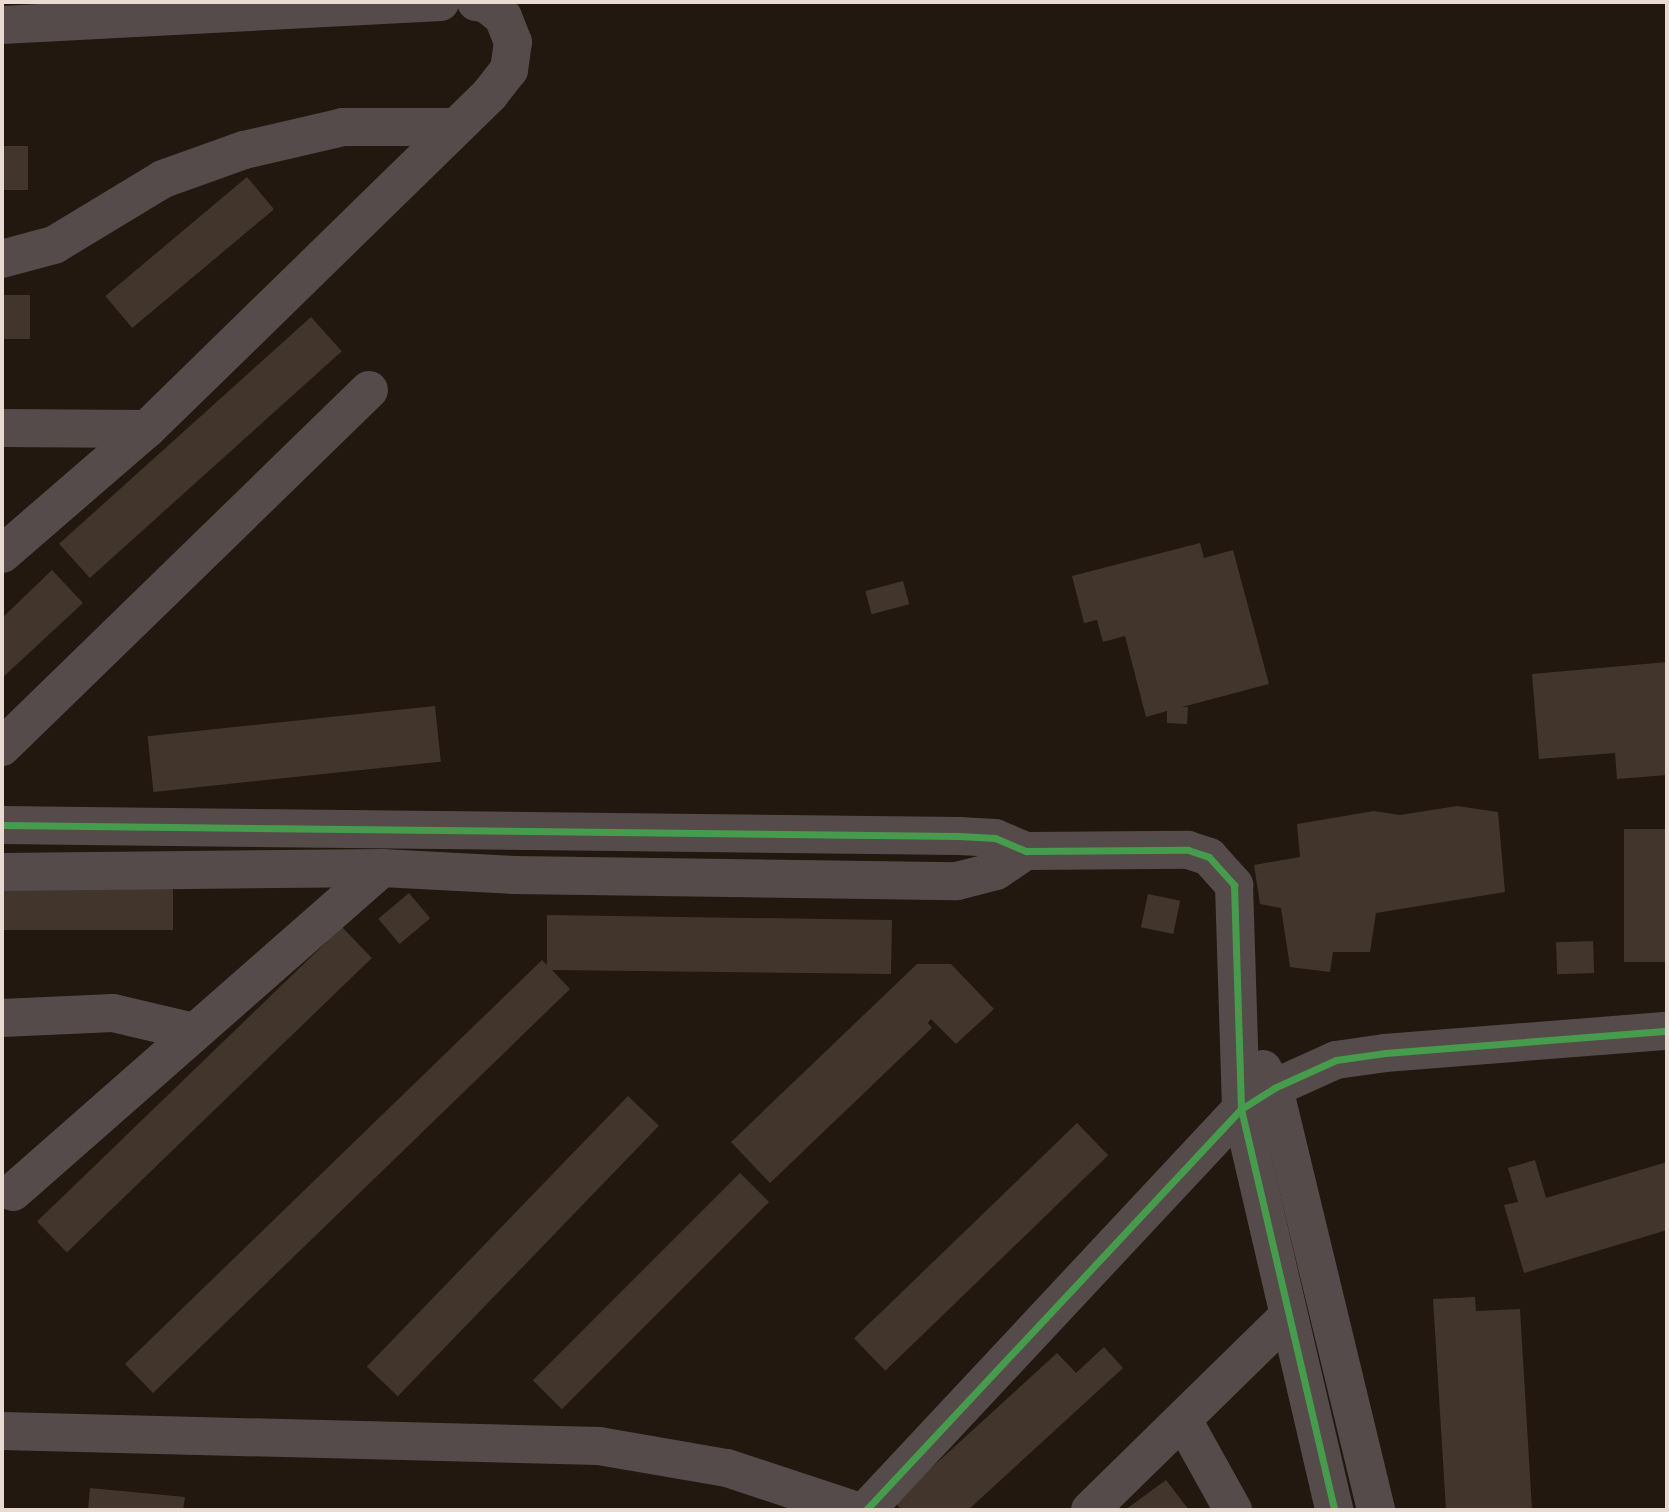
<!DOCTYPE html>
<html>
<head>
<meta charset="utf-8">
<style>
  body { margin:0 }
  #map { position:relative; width:1669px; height:1512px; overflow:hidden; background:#221810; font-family:"Titillium Web",sans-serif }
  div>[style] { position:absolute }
  .building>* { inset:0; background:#42352c; transform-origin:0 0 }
  .minor>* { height:38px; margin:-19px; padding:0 19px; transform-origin:19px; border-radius:19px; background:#554b4a }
  .cycleway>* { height:7px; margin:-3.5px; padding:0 3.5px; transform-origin:3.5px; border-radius:3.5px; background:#469c4c }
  span { translate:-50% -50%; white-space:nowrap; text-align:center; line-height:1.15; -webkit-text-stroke:5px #0d0502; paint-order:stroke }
  .frame { position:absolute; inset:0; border:4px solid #e9dbd2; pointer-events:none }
</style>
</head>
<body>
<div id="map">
  <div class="building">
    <div style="left:2px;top:146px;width:26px;height:44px"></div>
    <div style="left:247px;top:177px;width:42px;height:185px;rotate:50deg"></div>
    <div style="left:2px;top:295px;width:28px;height:44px"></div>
    <div style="left:311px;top:317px;width:46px;height:339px;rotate:48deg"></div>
    <div style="clip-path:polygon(1200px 543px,1204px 558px,1233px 550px,1269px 684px,1182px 707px,1188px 707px,1187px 724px,1167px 723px,1167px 711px,1146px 717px,1125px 636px,1103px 642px,1097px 620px,1084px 623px,1072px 576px)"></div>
    <div style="clip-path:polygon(52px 570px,83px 603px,2px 678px,2px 618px)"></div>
    <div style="left:903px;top:581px;width:24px;height:39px;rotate:75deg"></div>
    <div style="clip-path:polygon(1667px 662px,1667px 775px,1617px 779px,1615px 753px,1539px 759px,1532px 674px)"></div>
    <div style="left:435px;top:706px;width:56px;height:289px;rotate:84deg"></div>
    <div style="clip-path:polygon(1457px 806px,1498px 812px,1505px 892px,1376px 913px,1370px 952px,1333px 952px,1330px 972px,1290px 967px,1281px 908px,1260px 904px,1254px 865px,1300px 857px,1297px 824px,1374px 811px,1400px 815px)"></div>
    <div style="left:1667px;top:829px;width:133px;height:43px;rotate:90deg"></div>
    <div style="left:2px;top:886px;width:171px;height:44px"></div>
    <div style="left:409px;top:893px;width:33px;height:40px;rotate:50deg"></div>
    <div style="left:1148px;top:894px;width:33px;height:34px;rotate:12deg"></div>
    <div style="clip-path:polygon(547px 915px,892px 920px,891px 974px,552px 970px,570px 989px,153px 1393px,125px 1364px,542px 960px,547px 965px)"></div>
    <div style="left:342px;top:927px;width:43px;height:424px;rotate:46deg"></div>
    <div style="left:1593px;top:941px;width:32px;height:37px;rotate:88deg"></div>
    <div style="clip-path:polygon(917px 964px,951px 964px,994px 1009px,956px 1044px,931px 1019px,928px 1023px,932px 1028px,770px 1183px,731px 1142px)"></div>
    <div style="left:628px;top:1096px;width:43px;height:376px;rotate:44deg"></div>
    <div style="left:1077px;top:1123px;width:45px;height:310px;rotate:46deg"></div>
    <div style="clip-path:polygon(1535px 1160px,1546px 1198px,1667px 1162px,1667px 1230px,1524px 1273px,1504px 1205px,1518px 1202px,1508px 1168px)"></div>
    <div style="left:740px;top:1173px;width:41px;height:293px;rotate:45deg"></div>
    <div style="clip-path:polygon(1475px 1297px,1476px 1311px,1520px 1309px,1532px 1510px,1446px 1510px,1433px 1299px)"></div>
    <div style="clip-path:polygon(1104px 1347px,1123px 1368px,968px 1510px,902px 1510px,894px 1502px,1057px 1353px,1076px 1373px)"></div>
    <div style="clip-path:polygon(1166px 1480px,1189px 1510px,1125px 1510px)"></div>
    <div style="clip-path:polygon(90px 1488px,185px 1497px,183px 1510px,88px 1510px)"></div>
  </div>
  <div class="minor">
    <div style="left:2px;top:25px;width:439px;rotate:-3deg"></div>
    <div style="left:2px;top:259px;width:54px;rotate:-15.1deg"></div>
    <div style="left:54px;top:245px;width:127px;rotate:-31.2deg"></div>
    <div style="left:163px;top:179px;width:86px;rotate:-19.7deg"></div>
    <div style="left:244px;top:150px;width:102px;rotate:-13.1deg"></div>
    <div style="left:343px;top:127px;width:111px"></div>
    <div style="left:2px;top:428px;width:145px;rotate:0.4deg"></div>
    <div style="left:2px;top:554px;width:191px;rotate:-40.8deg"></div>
    <div style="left:147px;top:429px;width:479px;rotate:-44.3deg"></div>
    <div style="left:490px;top:94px;width:31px;rotate:-52deg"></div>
    <div style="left:509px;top:70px;width:28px;rotate:-82deg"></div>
    <div style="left:513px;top:42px;width:27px;rotate:-112deg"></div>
    <div style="left:503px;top:17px;width:23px;rotate:-142deg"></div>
    <div style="left:485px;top:3px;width:9px;rotate:-174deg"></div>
    <div style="left:2px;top:747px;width:512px;rotate:-44.21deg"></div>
    <div style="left:2px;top:825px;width:957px;rotate:0.66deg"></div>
    <div style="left:959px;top:836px;width:36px;rotate:3deg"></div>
    <div style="left:995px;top:838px;width:34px;rotate:23deg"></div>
    <div style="left:1026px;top:851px;width:162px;rotate:-0.4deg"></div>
    <div style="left:1188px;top:850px;width:22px;rotate:18deg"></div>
    <div style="left:1209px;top:857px;width:38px;rotate:48deg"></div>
    <div style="left:1234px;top:885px;width:224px;rotate:88.2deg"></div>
    <div style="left:1241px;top:1109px;width:412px;rotate:76.9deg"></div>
    <div style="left:2px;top:872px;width:380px;rotate:-0.6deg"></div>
    <div style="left:382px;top:868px;width:132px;rotate:3deg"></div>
    <div style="left:514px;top:875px;width:443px;rotate:0.8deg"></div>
    <div style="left:957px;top:881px;width:40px;rotate:-14.4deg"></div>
    <div style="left:996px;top:871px;width:36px;rotate:-34deg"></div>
    <div style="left:2px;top:1018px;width:111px;rotate:-2.6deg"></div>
    <div style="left:113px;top:1013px;width:83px;rotate:13.2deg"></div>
    <div style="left:1263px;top:1069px;width:22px;rotate:60deg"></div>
    <div style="left:1274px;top:1088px;width:434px;rotate:76.4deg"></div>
    <div style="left:13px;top:1192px;width:491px;rotate:-41.3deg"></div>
    <div style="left:1183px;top:1420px;width:103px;rotate:60.9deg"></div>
    <div style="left:2px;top:1431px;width:597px;rotate:1.44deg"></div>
    <div style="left:599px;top:1446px;width:130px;rotate:9.8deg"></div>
    <div style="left:727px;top:1468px;width:134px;rotate:18.3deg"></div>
    <div style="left:866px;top:1510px;width:549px;rotate:-46.92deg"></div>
    <div style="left:1241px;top:1109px;width:39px;rotate:-32deg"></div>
    <div style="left:1274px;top:1088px;width:68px;rotate:-24.3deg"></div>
    <div style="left:1336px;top:1060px;width:49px;rotate:-8.1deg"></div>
    <div style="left:1385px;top:1053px;width:283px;rotate:-4.5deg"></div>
    <div style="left:1090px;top:1510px;width:277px;rotate:-44.4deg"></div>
  </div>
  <div class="cycleway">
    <div style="left:2px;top:825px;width:957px;rotate:0.66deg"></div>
    <div style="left:959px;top:836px;width:36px;rotate:3deg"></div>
    <div style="left:995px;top:838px;width:34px;rotate:23deg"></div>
    <div style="left:1026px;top:851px;width:162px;rotate:-0.4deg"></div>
    <div style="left:1188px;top:850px;width:22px;rotate:18deg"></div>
    <div style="left:1209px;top:857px;width:38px;rotate:48deg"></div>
    <div style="left:1234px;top:885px;width:224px;rotate:88.2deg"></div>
    <div style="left:1241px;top:1109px;width:412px;rotate:76.9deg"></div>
    <div style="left:866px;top:1510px;width:549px;rotate:-46.92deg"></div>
    <div style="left:1241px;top:1109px;width:39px;rotate:-32deg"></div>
    <div style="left:1274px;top:1088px;width:68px;rotate:-24.3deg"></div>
    <div style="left:1336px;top:1060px;width:49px;rotate:-8.1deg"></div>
    <div style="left:1385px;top:1053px;width:283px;rotate:-4.5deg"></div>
  </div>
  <div class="frame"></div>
</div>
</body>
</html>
